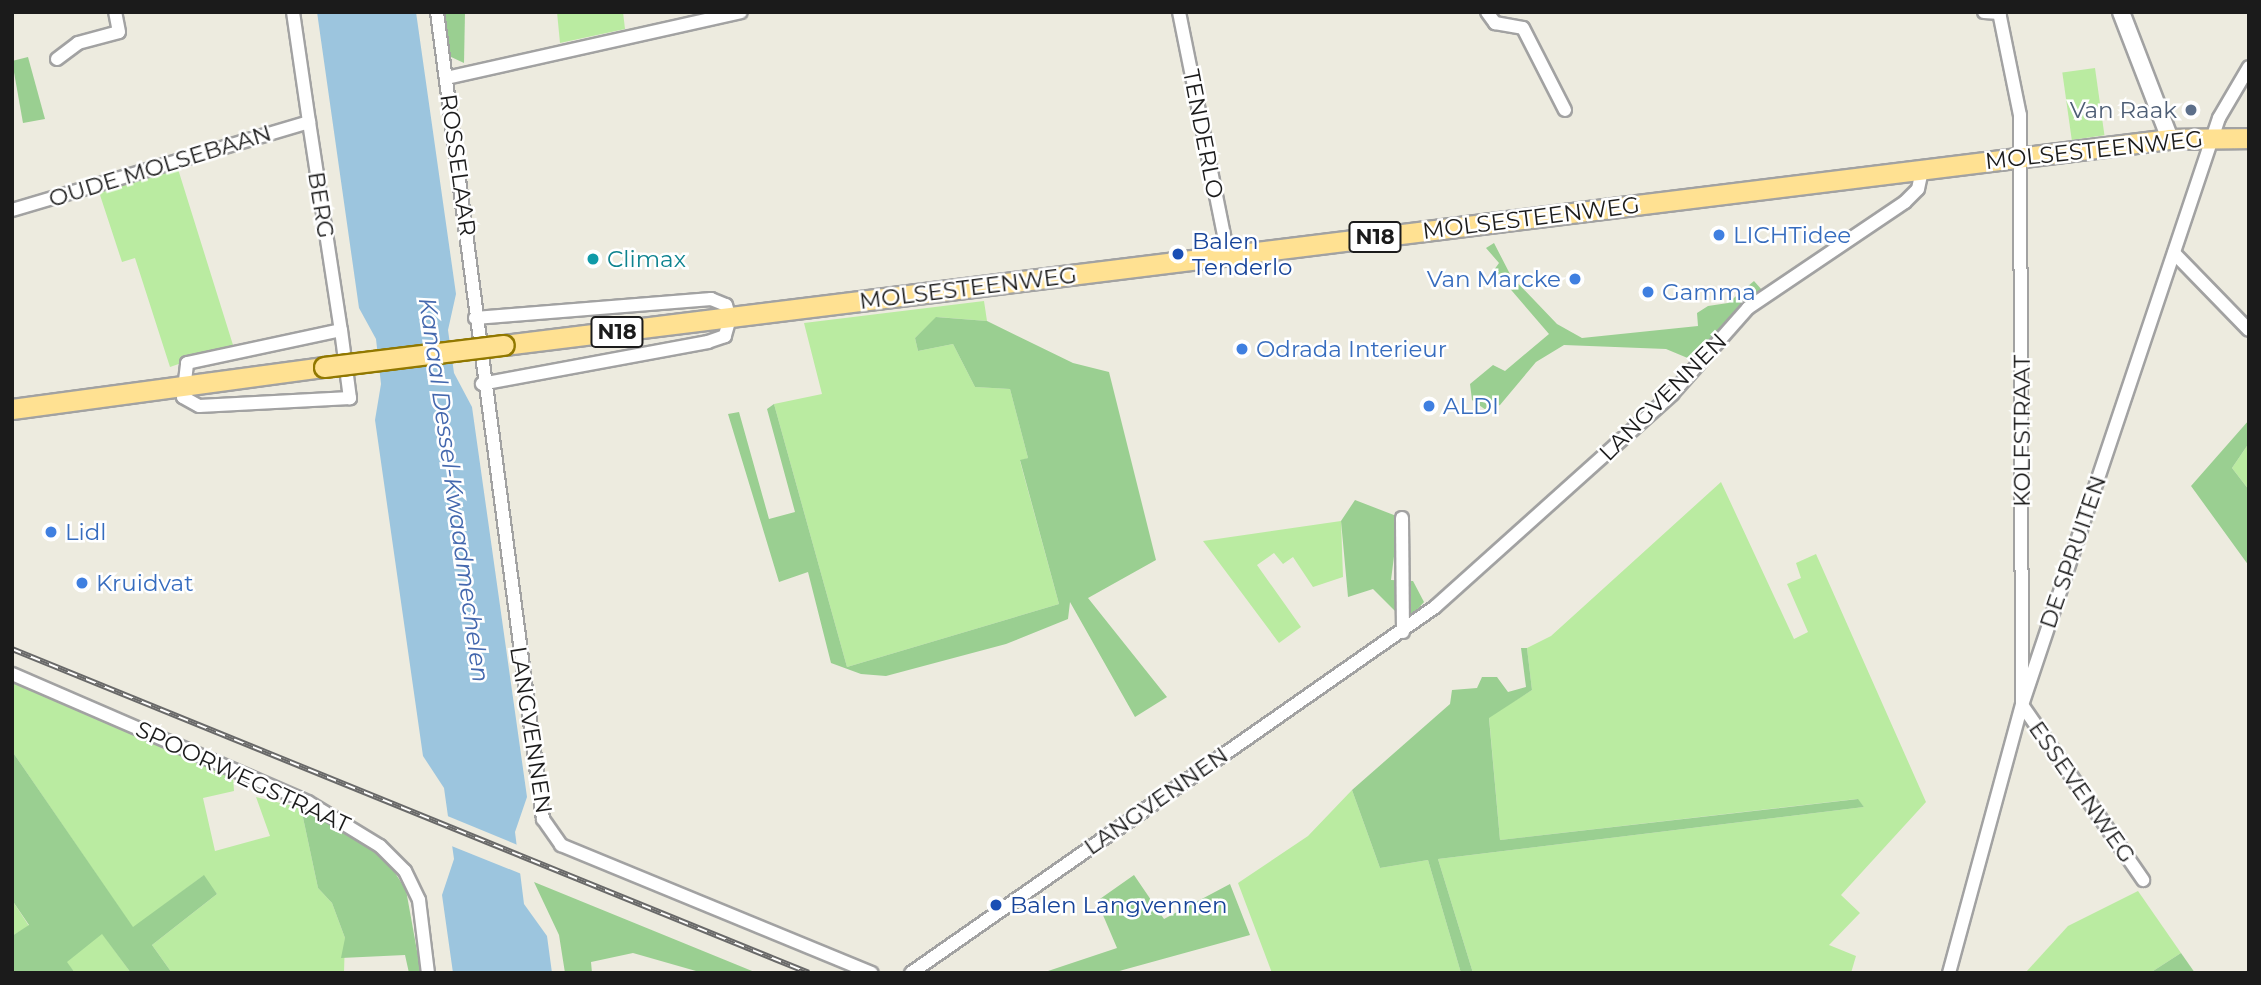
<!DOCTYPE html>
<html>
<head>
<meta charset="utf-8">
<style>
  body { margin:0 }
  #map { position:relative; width:2261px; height:985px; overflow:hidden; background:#edebdf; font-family:Montserrat,sans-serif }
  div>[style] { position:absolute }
  .grass>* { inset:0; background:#baeba1; transform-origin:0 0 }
  .forest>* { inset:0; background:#9acf91 }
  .water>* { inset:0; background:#9cc5de }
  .pier>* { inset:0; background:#edebdf }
  .roads { filter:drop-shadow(2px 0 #a2a2a2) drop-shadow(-2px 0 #a2a2a2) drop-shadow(0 2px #a2a2a2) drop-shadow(0 -2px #a2a2a2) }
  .minor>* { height:12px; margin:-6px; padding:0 6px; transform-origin:6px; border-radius:6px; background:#fff }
  .tertiary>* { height:16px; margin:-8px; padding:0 8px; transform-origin:8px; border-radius:8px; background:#fff }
  .primary>* { height:19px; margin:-9.5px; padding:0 9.5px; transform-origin:9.5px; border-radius:9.5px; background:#ffe192 }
  .rail>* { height:6px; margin-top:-3px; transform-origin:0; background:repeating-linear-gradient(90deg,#fff 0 10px,#696969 0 20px); box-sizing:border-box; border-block:2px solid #696969 }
  .bridges { filter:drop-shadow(2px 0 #917800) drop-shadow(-2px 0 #917800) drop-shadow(0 2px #917800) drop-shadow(0 -2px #917800) }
  .primary-bridge>* { height:19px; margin:-9.5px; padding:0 9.5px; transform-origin:9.5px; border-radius:9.5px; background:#ffe192 }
  .dots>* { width:19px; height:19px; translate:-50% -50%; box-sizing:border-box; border:4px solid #fff; border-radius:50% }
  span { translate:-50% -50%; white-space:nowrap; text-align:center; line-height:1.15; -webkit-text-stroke:5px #fff; paint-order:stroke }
  .shield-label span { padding:2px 5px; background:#fff; border:2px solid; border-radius:5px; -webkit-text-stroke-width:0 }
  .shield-label { font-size:21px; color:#1b1b1b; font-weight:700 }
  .service-label { font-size:23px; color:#4e5e75 }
  .right { translate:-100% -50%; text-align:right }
  .street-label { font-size:23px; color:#1b1b1b }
  .shop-label { font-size:23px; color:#366cbe }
  .left { translate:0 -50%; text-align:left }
  .transit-label { font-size:23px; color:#164399 }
  .culture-label { font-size:23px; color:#0d838f }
  .water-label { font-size:24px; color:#4468ae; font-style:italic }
  .frame { position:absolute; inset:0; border:14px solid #1b1b1b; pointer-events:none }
</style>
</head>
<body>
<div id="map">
  <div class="grass">
    <div style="clip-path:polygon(557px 12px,623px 12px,625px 29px,560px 43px)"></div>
    <div style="left:2095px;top:68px;width:68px;height:33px;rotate:82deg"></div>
    <div style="clip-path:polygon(178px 169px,233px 345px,170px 367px,135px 258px,122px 262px,99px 192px)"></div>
    <div style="clip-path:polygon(984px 301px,987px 321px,937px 317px,915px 338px,918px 351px,953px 344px,975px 387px,1010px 389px,1028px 458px,1020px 461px,1059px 604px,847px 667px,774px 404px,822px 394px,804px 323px)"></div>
    <div style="clip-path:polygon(2249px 443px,2249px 490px,2232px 468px)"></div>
    <div style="clip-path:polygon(1721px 482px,1794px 639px,1808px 632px,1787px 584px,1801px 578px,1796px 563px,1816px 554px,1926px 802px,1841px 895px,1860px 913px,1829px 945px,1856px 956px,1851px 973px,1473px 973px,1438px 859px,1864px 807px,1857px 799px,1500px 840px,1489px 717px,1532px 690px,1527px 648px,1551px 636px)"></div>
    <div style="clip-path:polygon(1341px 521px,1343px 577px,1313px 587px,1293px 557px,1283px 564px,1274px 553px,1257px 565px,1301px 627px,1279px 643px,1203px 541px)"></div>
    <div style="clip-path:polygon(12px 682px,233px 777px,234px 791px,203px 798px,215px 851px,270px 836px,256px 797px,301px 808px,318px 888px,332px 903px,345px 938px,344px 973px,172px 973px,152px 945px,217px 894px,203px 876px,133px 928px,12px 751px)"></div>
    <div style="clip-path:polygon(1352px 790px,1380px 868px,1428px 860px,1461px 973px,1272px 973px,1238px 883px,1308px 836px)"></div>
    <div style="clip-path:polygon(2138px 891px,2181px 953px,2150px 973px,2026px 972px,2068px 926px)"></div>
    <div style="clip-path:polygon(12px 900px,29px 926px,12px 936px)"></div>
    <div style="clip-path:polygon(102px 933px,131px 973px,75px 973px,66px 962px)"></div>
  </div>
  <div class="forest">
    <div style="clip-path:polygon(443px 12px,465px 12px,464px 63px,449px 56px)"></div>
    <div style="clip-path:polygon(28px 57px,45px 119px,23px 123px,12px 61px)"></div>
    <div style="clip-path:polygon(1494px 243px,1511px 276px,1557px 324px,1582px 338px,1698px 326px,1697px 313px,1708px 306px,1728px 303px,1754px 281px,1762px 290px,1690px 359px,1666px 349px,1564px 345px,1536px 362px,1500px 405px,1486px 410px,1472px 400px,1470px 384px,1493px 365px,1505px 371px,1549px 334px,1494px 270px,1499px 263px,1486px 248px)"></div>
    <div style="clip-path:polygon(936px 317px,987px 321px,1073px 363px,1109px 372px,1156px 560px,1088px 598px,1167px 697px,1135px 717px,1070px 602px,1068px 619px,1006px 644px,886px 676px,861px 674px,831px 663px,808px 572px,779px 582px,728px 414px,739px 412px,769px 519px,795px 512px,767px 409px,774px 404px,847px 667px,1059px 604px,1020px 460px,1028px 458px,1010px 389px,975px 387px,953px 344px,918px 351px,915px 338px)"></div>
    <div style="clip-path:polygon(2249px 420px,2249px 443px,2232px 468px,2249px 490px,2249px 566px,2191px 486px)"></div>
    <div style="clip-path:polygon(1355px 500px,1399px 517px,1391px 580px,1413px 581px,1424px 602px,1406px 622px,1373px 589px,1348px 597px,1341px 521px)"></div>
    <div style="clip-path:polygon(1521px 648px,1527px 648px,1532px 690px,1489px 718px,1500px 840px,1858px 799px,1864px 807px,1438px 859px,1473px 973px,1461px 973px,1428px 860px,1380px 868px,1352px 790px,1450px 704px,1452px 690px,1477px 688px,1482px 677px,1497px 677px,1508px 692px,1526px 687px)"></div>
    <div style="clip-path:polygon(12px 751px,133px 927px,204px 875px,217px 894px,152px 945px,172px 973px,131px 973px,102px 934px,67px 962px,75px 973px,12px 973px,12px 936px,29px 925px,12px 900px)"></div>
    <div style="clip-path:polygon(301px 808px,385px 857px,406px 890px,421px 973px,409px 973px,405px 955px,341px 958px,345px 938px,332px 903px,318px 888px)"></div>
    <div style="clip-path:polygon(1134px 875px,1164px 919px,1230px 884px,1250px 935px,1112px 973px,1042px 973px,1117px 948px,1097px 901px)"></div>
    <div style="clip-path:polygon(534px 882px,757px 973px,703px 973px,633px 953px,591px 962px,592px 973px,565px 973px,559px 935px)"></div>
    <div style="clip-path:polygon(2181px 953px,2195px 973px,2150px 973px)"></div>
  </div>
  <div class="water">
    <div style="clip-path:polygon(317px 12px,416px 12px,456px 294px,448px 330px,454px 373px,472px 407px,527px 797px,515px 832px,524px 904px,547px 936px,552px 973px,453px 973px,442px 895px,454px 859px,444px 788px,423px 756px,375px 420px,381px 384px,376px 339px,359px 308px)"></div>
  </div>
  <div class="pier">
    <div style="clip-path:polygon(445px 815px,520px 846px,524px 875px,449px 845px)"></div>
  </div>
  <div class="roads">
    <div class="minor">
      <div style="left:293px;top:12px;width:111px;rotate:81.7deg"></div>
      <div style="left:309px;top:122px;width:210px;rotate:81.3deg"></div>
      <div style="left:341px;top:330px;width:69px;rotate:82.5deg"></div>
      <div style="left:350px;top:398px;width:151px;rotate:177deg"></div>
      <div style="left:199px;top:406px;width:18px;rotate:-151deg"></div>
      <div style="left:183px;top:397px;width:34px;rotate:-83deg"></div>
      <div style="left:187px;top:363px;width:157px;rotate:-12.1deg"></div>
      <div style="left:437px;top:12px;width:814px;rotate:82.52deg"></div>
      <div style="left:543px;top:819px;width:32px;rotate:55deg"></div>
      <div style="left:561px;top:845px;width:336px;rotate:22.4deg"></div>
      <div style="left:1179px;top:12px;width:248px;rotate:78.6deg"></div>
      <div style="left:1487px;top:12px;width:14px;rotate:54deg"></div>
      <div style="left:1495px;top:23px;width:28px;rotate:10deg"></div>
      <div style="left:1523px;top:28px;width:92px;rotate:62.9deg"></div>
      <div style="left:1984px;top:12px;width:16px;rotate:4deg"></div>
      <div style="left:1999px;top:12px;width:105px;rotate:78.5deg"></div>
      <div style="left:2020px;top:115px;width:590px;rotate:89.81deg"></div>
      <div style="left:2022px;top:705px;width:213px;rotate:55.3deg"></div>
      <div style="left:57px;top:59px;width:26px;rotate:-37deg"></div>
      <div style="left:78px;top:43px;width:42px;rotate:-15deg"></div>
      <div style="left:119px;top:32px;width:20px;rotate:-101deg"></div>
      <div style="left:446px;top:78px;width:302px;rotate:-12.6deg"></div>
      <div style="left:12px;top:210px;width:310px;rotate:-16.5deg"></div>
      <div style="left:2174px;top:253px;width:107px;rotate:45.8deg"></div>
      <div style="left:475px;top:318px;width:237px;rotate:-4.6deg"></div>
      <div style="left:711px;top:299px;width:16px;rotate:22deg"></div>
      <div style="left:726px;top:305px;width:14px;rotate:73deg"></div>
      <div style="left:730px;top:318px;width:19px;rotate:106deg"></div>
      <div style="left:725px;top:336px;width:18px;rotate:161deg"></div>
      <div style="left:708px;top:342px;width:230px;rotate:169.5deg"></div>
      <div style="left:1402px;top:518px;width:114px;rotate:89.5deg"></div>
      <div style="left:12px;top:674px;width:322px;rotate:23.4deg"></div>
      <div style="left:308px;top:802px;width:84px;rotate:31.4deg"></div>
      <div style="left:380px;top:846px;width:35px;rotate:45deg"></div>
      <div style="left:405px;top:871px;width:32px;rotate:64deg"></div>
      <div style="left:419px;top:900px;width:74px;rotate:83deg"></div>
      <div style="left:911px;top:973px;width:639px;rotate:-34.93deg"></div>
      <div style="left:1435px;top:607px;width:319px;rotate:-41.9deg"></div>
      <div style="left:1672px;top:394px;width:115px;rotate:-48.5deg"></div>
      <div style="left:1748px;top:308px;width:189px;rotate:-34deg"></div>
      <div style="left:1905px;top:202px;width:18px;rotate:-45deg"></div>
      <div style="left:1918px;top:189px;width:19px;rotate:-78deg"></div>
      <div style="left:1949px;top:973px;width:278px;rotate:-74.8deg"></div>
      <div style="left:2022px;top:705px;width:619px;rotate:-71.45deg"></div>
      <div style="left:2219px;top:118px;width:59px;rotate:-59.5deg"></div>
    </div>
    <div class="tertiary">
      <div style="left:2121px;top:12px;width:136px;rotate:68.9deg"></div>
    </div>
    <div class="primary">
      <div style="left:504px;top:345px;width:1679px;rotate:-7.05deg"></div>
      <div style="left:2170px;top:139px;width:79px;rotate:-0.7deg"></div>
      <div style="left:12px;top:409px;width:315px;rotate:-7.7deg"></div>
    </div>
  </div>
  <div class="rail">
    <div style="left:12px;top:649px;width:860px;rotate:22.12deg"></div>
  </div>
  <div class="bridges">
    <div class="primary-bridge">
      <div style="left:324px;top:367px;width:181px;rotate:-7deg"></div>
    </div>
  </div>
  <div class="dots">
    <div style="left:2191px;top:110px;background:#5c6f8a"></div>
    <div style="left:1719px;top:235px;background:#3f7fe0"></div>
    <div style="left:1178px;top:254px;background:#1a4fb4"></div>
    <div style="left:593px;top:259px;background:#0f9aa8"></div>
    <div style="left:1575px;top:279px;background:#3f7fe0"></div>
    <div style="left:1648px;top:292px;background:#3f7fe0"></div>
    <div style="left:1242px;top:349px;background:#3f7fe0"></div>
    <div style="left:1429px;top:406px;background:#3f7fe0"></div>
    <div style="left:51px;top:532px;background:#3f7fe0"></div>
    <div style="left:82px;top:583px;background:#3f7fe0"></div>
    <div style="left:996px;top:905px;background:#1a4fb4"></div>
  </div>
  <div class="shield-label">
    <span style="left:1375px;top:237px">N18</span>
    <span style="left:617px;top:332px">N18</span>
  </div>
  <div class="service-label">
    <span class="right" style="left:2177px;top:110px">Van Raak</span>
  </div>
  <div class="street-label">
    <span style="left:1203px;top:134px;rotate:79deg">TENDERLO</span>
    <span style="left:2094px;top:150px;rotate:-6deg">MOLSESTEENWEG</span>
    <span style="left:458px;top:165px;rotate:82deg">ROSSELAAR</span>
    <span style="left:160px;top:166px;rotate:-17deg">OUDE MOLSEBAAN</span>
    <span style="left:321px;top:205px;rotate:81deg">BERG</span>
    <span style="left:1531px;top:218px;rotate:-7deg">MOLSESTEENWEG</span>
    <span style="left:968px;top:288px;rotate:-7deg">MOLSESTEENWEG</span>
    <span style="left:1663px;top:397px;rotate:-45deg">LANGVENNEN</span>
    <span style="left:2022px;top:431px;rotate:-90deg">KOLFSTRAAT</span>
    <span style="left:2073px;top:552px;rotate:-71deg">DE SPRUITEN</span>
    <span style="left:531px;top:730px;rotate:81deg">LANGVENNEN</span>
    <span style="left:243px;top:777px;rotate:25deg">SPOORWEGSTRAAT</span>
    <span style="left:2082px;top:792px;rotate:55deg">ESSEVENWEG</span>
    <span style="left:1156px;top:801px;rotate:-35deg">LANGVENNEN</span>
  </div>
  <div class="shop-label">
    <span class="left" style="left:1733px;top:235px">LICHTidee</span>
    <span class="right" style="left:1561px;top:279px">Van Marcke</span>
    <span class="left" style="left:1662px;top:292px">Gamma</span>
    <span class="left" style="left:1256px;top:349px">Odrada Interieur</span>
    <span class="left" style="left:1443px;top:406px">ALDI</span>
    <span class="left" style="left:65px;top:532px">Lidl</span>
    <span class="left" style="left:96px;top:583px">Kruidvat</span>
  </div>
  <div class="transit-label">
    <span class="left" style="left:1192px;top:254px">Balen<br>Tenderlo</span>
    <span class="left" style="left:1010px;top:905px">Balen Langvennen</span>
  </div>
  <div class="culture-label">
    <span class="left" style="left:607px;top:259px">Climax</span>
  </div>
  <div class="water-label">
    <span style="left:454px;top:490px;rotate:82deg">Kanaal Dessel-Kwaadmechelen</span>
  </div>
  <div class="frame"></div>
</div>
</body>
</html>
